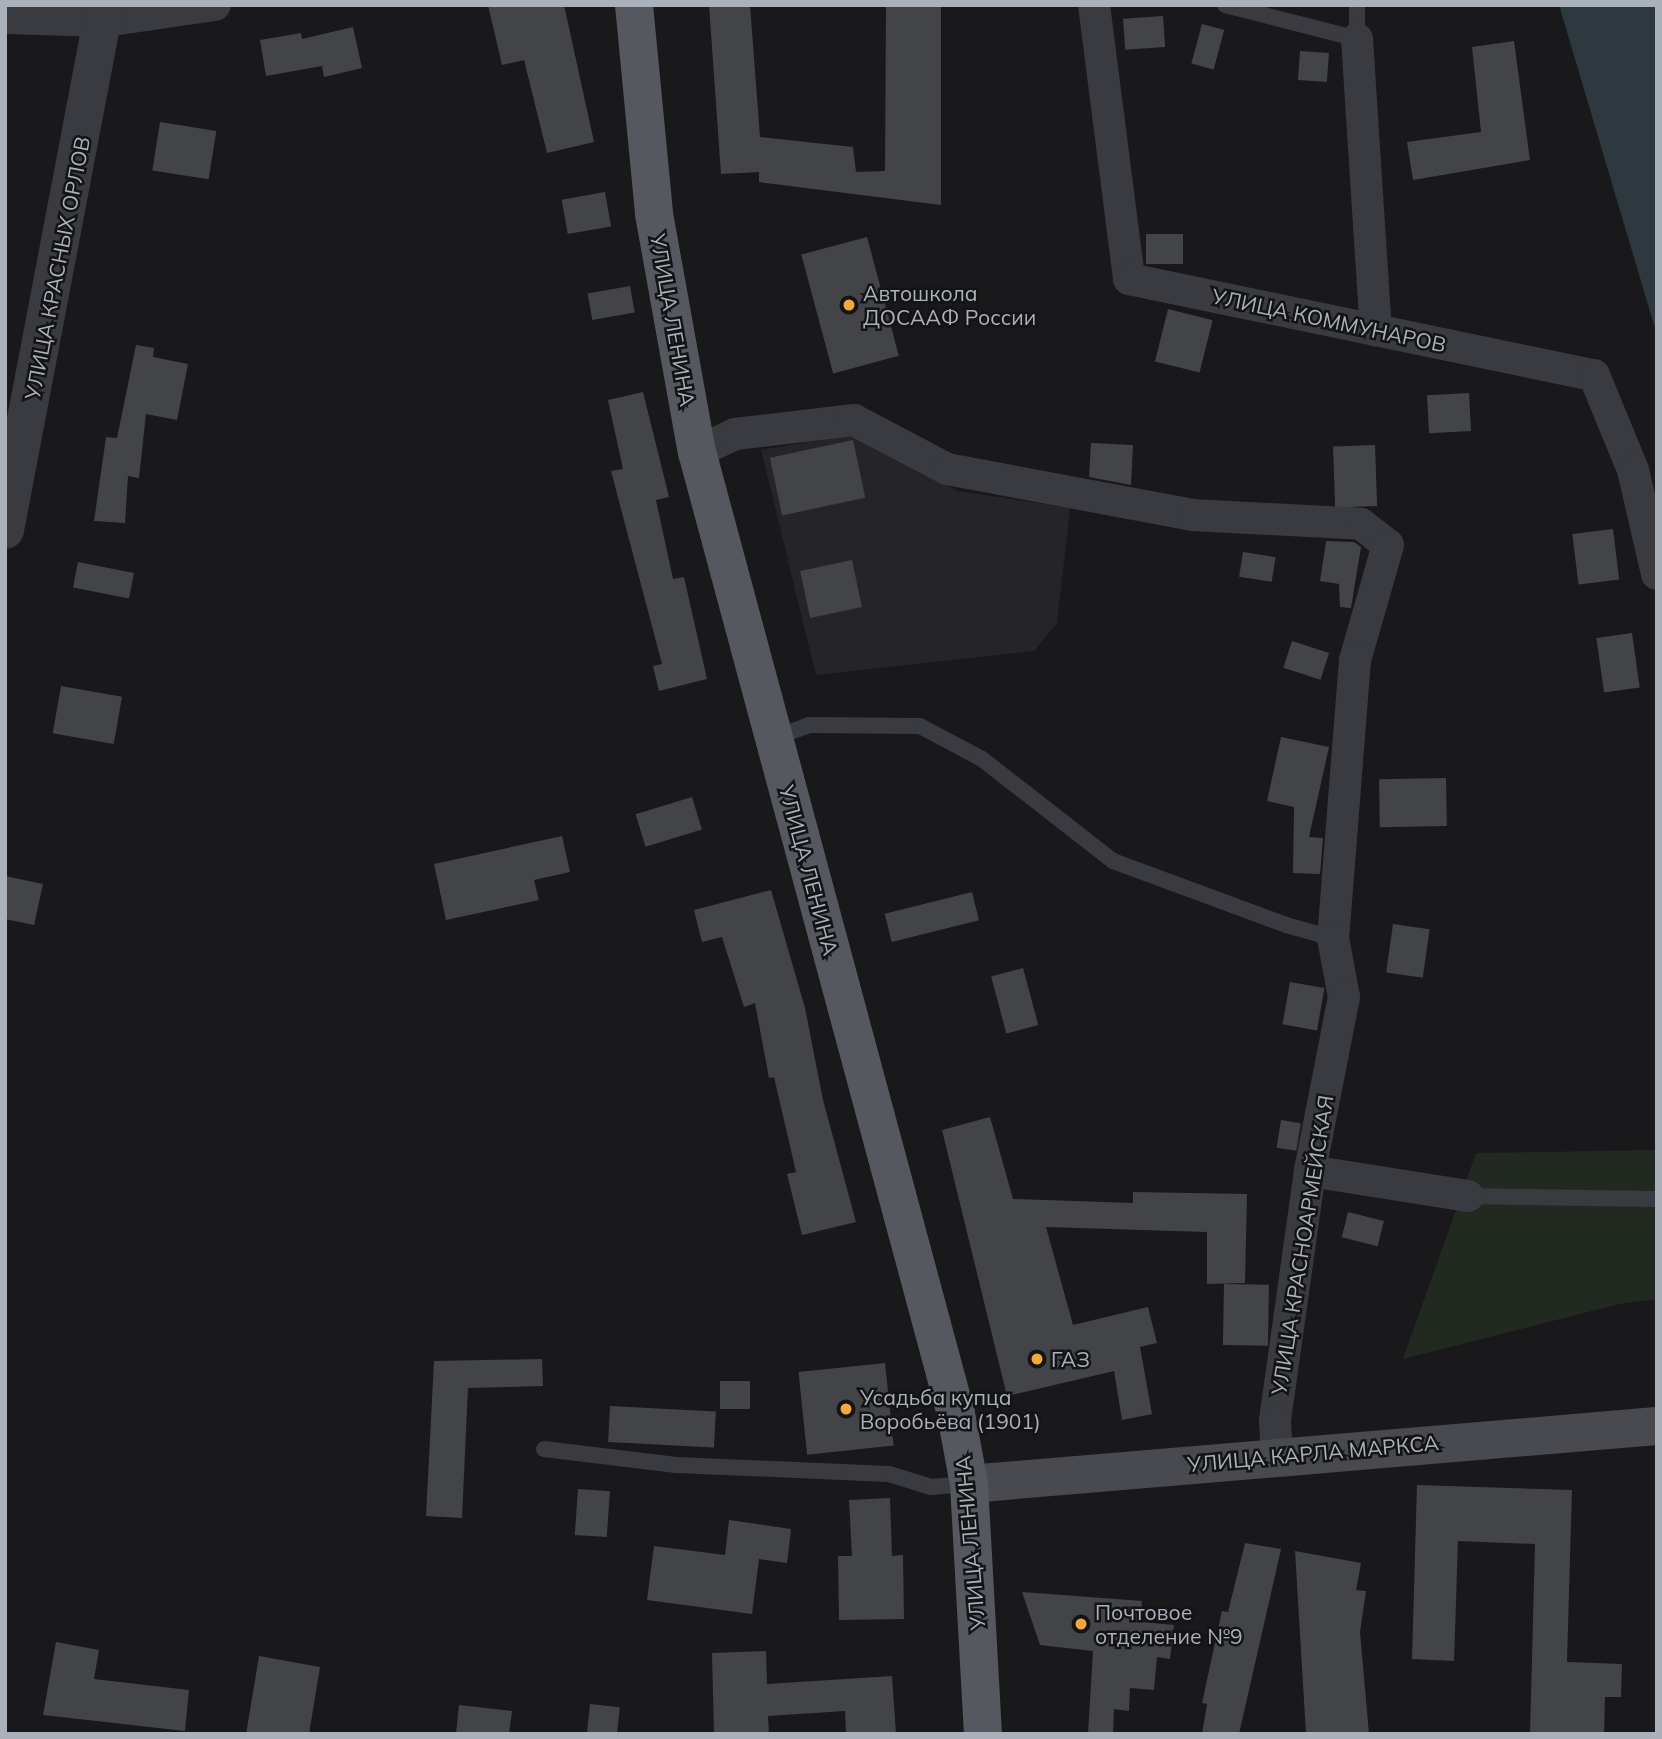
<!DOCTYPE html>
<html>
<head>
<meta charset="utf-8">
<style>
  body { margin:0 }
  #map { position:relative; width:1662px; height:1739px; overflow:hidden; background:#19191b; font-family:Mulish,sans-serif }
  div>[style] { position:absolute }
  .built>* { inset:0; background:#252528 }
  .green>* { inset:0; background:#212921 }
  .water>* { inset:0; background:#2e393f }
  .building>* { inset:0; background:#434448; transform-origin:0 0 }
  .service>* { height:16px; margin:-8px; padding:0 8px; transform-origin:8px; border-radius:8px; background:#3a3b40 }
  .minor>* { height:32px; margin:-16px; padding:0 16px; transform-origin:16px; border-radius:16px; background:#3a3b40 }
  .tertiary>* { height:38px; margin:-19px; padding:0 19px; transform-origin:19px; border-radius:19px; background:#3a3b40 }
  .secondary>* { height:38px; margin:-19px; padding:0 19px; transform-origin:19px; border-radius:19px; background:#484a50 }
  .primary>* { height:38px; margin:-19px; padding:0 19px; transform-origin:19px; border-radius:19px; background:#56585f }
  .dots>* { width:19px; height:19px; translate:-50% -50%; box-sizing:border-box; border:4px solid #141416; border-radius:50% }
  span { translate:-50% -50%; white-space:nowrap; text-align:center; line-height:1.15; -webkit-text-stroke:5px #141416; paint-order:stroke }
  .street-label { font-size:21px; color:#abb1ba }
  .poi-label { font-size:21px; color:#abb1ba }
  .left { translate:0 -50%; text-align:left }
  .frame { position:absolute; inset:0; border:7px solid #abb1ba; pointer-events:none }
</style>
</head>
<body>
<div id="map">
  <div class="built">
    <div style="clip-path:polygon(858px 434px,958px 491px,1070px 508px,1057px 623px,1034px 651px,816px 675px,761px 450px)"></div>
  </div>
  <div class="green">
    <div style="clip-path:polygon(1657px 1150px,1657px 1299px,1619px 1304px,1403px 1359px,1476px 1153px)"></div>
  </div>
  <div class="water">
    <div style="clip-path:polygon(1559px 5px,1657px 5px,1657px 335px)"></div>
  </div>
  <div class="building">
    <div style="clip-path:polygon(488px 5px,564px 5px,594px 142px,547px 153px,524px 60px,502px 65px)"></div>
    <div style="clip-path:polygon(709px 5px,750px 5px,760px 137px,853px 147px,856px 172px,885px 171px,886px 5px,941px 5px,941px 205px,759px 182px,759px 172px,721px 174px)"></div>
    <div style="left:1163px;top:16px;width:31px;height:40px;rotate:86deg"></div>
    <div style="left:1202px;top:24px;width:23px;height:41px;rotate:15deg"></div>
    <div style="clip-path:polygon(353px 27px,362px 68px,324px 77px,322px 66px,266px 76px,260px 40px,301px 33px,302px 39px)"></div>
    <div style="clip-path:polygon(1514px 41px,1530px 160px,1413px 180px,1407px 142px,1481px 132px,1472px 47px)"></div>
    <div style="left:1300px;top:51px;width:29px;height:29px;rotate:4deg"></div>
    <div style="left:160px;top:122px;width:57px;height:49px;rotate:9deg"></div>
    <div style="left:605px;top:192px;width:35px;height:44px;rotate:80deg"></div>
    <div style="left:1146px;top:234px;width:37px;height:30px"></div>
    <div style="left:867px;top:237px;width:123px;height:68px;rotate:75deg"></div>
    <div style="left:630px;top:286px;width:27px;height:43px;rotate:80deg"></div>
    <div style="left:1168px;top:309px;width:46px;height:54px;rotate:14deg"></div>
    <div style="clip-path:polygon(136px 345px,154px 348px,153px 357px,188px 364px,177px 420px,146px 414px,139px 478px,128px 476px,125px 523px,94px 521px,106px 437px,117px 438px)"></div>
    <div style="clip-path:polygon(643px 392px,669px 497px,656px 500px,673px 579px,684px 577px,707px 679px,659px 691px,653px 666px,662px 664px,611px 471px,623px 469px,608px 400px)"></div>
    <div style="left:1469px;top:393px;width:38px;height:42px;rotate:87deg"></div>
    <div style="left:853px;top:440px;width:59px;height:85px;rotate:78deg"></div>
    <div style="clip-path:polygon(1091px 443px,1133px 445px,1131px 485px,1089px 477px)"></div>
    <div style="left:1375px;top:445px;width:61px;height:42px;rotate:88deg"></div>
    <div style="left:1613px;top:529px;width:51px;height:41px;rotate:83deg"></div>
    <div style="clip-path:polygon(1326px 541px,1354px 542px,1361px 547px,1351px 608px,1340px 607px,1339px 584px,1320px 581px)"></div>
    <div style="left:1243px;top:552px;width:33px;height:25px;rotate:9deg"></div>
    <div style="left:852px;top:560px;width:48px;height:53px;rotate:78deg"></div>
    <div style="left:78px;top:562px;width:57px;height:26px;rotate:11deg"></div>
    <div style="left:1632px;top:633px;width:55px;height:36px;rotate:82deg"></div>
    <div style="left:1292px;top:641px;width:39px;height:28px;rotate:18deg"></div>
    <div style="left:61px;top:686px;width:62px;height:48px;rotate:10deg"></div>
    <div style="clip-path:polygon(1281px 737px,1329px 747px,1309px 837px,1323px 838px,1320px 874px,1293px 873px,1294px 807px,1267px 801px)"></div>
    <div style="left:1446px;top:778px;width:48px;height:67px;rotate:89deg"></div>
    <div style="left:692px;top:797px;width:34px;height:59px;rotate:73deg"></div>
    <div style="clip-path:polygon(562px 836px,570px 872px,534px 880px,539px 900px,446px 920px,434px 864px)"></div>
    <div style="clip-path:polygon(5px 876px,43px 884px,34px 925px,5px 919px)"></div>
    <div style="clip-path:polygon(771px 890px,805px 1008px,823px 1100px,856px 1222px,802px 1235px,787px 1174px,796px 1172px,774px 1077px,769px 1078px,755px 1003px,744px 1007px,722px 937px,702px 942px,694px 910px)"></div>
    <div style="left:972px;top:892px;width:29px;height:90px;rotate:76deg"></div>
    <div style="left:1393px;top:924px;width:37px;height:49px;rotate:8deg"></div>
    <div style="left:1023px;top:968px;width:59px;height:33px;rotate:75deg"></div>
    <div style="left:1290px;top:982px;width:35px;height:43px;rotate:10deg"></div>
    <div style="clip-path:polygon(990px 1117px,1013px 1199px,1133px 1203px,1133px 1192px,1247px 1194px,1245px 1283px,1207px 1284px,1207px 1232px,1046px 1227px,1073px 1325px,1148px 1307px,1157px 1343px,1140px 1347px,1152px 1414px,1122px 1420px,1114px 1371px,1007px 1396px,942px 1130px)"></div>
    <div style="left:1281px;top:1120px;width:20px;height:28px;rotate:9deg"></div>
    <div style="left:1348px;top:1212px;width:37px;height:26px;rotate:14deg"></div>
    <div style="left:1224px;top:1284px;width:45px;height:61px;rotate:1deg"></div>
    <div style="clip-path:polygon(542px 1359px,543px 1386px,468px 1388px,462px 1518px,426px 1516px,434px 1361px)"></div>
    <div style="left:885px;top:1363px;width:83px;height:87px;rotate:84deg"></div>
    <div style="left:720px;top:1381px;width:30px;height:28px"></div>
    <div style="left:610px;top:1406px;width:106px;height:36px;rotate:3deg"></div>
    <div style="clip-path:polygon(1417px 1485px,1572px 1490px,1567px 1662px,1622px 1664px,1621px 1697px,1605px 1697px,1604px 1734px,1530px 1734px,1535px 1544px,1458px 1541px,1454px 1661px,1412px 1659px)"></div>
    <div style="left:578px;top:1489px;width:32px;height:46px;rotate:4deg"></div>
    <div style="clip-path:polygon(890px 1498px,892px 1556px,903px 1555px,904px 1619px,839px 1620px,838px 1556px,852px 1556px,849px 1500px)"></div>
    <div style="clip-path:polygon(729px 1520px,791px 1529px,787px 1563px,759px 1559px,752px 1614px,647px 1600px,654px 1546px,725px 1555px)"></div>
    <div style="clip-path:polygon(1245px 1543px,1281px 1549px,1239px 1734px,1202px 1734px,1207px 1704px,1202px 1703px,1222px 1611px,1228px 1612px)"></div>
    <div style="clip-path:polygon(1295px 1551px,1361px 1563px,1356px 1590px,1366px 1591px,1360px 1632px,1369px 1734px,1306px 1734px)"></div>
    <div style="clip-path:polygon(1022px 1592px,1142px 1601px,1141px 1622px,1174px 1625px,1170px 1659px,1157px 1657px,1154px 1690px,1130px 1688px,1129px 1711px,1114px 1709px,1113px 1734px,1088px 1734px,1093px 1651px,1040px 1645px)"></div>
    <div style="clip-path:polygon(56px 1642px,99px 1650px,94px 1679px,189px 1690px,185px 1731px,43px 1715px)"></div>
    <div style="clip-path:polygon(766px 1651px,767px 1684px,892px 1676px,896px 1734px,846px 1734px,845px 1711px,768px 1716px,769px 1734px,714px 1734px,712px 1653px)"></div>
    <div style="clip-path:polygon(259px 1656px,320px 1667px,309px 1734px,246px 1734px)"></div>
    <div style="left:590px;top:1704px;width:30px;height:30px;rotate:6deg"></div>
    <div style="clip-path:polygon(459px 1705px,512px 1711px,509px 1734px,456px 1734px)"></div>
  </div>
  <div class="service">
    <div style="left:1225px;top:5px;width:136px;rotate:14.4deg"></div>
    <div style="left:1357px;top:39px;width:34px;rotate:-90deg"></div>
    <div style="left:774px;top:738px;width:37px;rotate:-20deg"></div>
    <div style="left:809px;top:725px;width:111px;rotate:0.5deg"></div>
    <div style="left:920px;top:726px;width:70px;rotate:28deg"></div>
    <div style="left:982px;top:759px;width:166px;rotate:37.9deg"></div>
    <div style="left:1113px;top:861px;width:184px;rotate:20.3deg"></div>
    <div style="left:1286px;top:925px;width:49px;rotate:15.5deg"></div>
    <div style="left:1468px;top:1196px;width:189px;rotate:0.9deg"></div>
    <div style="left:544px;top:1449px;width:133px;rotate:6.9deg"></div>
    <div style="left:676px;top:1465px;width:213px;rotate:2.4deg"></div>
    <div style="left:889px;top:1474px;width:44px;rotate:17.2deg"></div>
    <div style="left:931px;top:1487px;width:38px;rotate:-5deg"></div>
  </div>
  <div class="minor">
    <div style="left:1094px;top:5px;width:276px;rotate:82.7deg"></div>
    <div style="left:1129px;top:279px;width:475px;rotate:11.7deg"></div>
    <div style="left:1594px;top:375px;width:103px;rotate:67.7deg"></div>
    <div style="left:1633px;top:470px;width:107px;rotate:77deg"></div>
    <div style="left:5px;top:18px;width:100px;rotate:1.7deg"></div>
    <div style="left:105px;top:21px;width:111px;rotate:-8.3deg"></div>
    <div style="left:1357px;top:39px;width:292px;rotate:86.3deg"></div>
    <div style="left:697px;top:452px;width:42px;rotate:-25.3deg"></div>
    <div style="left:735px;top:434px;width:120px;rotate:-6.7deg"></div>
    <div style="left:854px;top:420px;width:105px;rotate:27.8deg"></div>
    <div style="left:947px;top:469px;width:249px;rotate:10.6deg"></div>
    <div style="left:1192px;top:515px;width:169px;rotate:3deg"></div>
    <div style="left:1361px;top:524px;width:34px;rotate:38deg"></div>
    <div style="left:1388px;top:545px;width:120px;rotate:106deg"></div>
    <div style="left:1355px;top:660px;width:279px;rotate:94.5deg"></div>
    <div style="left:1333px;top:938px;width:60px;rotate:79.4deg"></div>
    <div style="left:1344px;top:997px;width:177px;rotate:101.1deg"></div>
    <div style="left:1310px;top:1171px;width:252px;rotate:98deg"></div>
    <div style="left:1275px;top:1421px;width:34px;rotate:87deg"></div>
    <div style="left:1310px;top:1171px;width:160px;rotate:9deg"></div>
  </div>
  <div class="tertiary">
    <div style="left:5px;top:530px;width:534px;rotate:-79.22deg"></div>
  </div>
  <div class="secondary">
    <div style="left:969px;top:1484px;width:690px;rotate:-4.82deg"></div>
  </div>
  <div class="primary">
    <div style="left:634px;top:5px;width:210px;rotate:84.5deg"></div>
    <div style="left:654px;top:214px;width:242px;rotate:79.8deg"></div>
    <div style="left:697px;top:452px;width:996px;rotate:74.93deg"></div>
    <div style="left:956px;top:1414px;width:71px;rotate:79.5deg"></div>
    <div style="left:969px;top:1484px;width:250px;rotate:86.8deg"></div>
  </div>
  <div class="dots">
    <div style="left:849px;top:305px;background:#f2a83a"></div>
    <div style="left:1037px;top:1359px;background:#f2a83a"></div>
    <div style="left:846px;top:1409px;background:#f2a83a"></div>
    <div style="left:1081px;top:1624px;background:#f2a83a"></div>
  </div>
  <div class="street-label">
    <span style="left:57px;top:268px;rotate:-79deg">УЛИЦА КРАСНЫХ ОРЛОВ</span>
    <span style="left:673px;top:320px;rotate:80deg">УЛИЦА ЛЕНИНА</span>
    <span style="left:1329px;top:320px;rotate:12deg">УЛИЦА КОММУНАРОВ</span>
    <span style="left:809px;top:870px;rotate:75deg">УЛИЦА ЛЕНИНА</span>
    <span style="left:1302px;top:1245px;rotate:-81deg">УЛИЦА КРАСНОАРМЕЙСКАЯ</span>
    <span style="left:1313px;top:1453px;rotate:-5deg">УЛИЦА КАРЛА МАРКСА</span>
    <span style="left:970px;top:1543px;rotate:-95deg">УЛИЦА ЛЕНИНА</span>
  </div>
  <div class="poi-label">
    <span class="left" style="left:863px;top:305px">Автошкола<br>ДОСААФ России</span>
    <span class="left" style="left:1051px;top:1359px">ГАЗ</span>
    <span class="left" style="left:860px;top:1409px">Усадьба купца<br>Воробьёва (1901)</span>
    <span class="left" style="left:1095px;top:1624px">Почтовое<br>отделение №9</span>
  </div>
  <div class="frame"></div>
</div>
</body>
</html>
